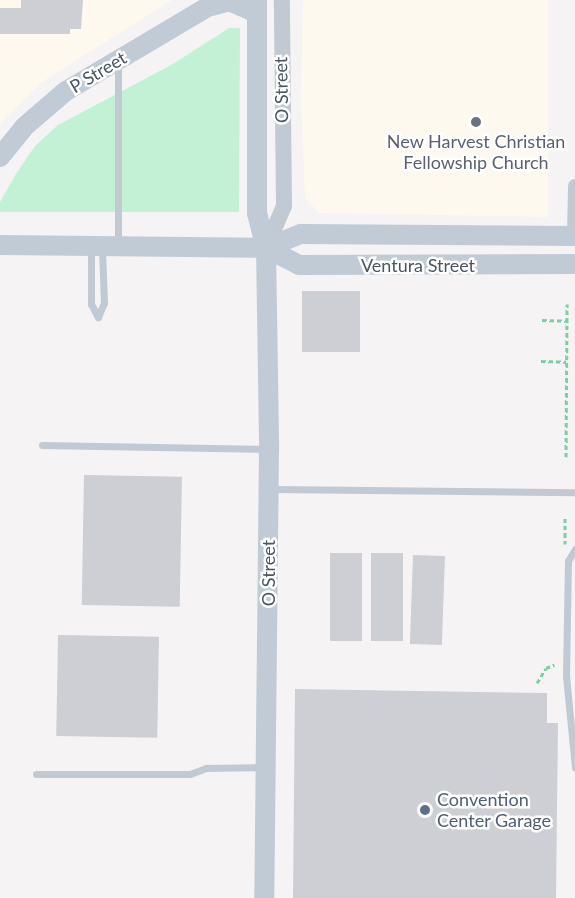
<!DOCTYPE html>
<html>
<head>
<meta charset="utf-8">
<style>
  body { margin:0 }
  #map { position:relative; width:575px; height:898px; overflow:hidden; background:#f5f3f3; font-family:Lato,sans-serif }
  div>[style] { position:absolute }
  .commercial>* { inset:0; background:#fdf9ef }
  .green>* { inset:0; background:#c3f1d5 }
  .building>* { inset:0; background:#cdcfd5; transform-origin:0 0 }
  .path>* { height:3px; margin-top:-1.5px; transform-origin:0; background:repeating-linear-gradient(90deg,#7ad0a6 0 4.5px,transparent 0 7.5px) }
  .service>* { height:7px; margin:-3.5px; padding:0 3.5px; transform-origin:3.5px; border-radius:3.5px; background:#c1cad2 }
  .minor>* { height:14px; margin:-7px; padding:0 7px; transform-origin:7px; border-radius:7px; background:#c1cad2 }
  .tertiary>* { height:16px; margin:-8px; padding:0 8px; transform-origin:8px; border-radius:8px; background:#c1cad2 }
  .secondary>* { height:20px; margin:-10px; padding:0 10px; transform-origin:10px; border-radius:10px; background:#c1cbd6 }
  .dots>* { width:16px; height:16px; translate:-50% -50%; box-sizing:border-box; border:3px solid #fff; border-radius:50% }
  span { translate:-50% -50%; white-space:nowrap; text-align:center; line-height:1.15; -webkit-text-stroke:5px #fff; paint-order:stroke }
  .street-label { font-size:18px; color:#4a5661 }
  .worship-label { font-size:18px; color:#5b616d }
  .service-label { font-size:18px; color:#4e5e75 }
  .left { translate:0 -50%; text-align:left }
</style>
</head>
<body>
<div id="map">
  <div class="commercial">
    <div style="clip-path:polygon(0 0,172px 0,42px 82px,0 123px)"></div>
    <div style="clip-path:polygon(303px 0,548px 0,548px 217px,319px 213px,305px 198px,301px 101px)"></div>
  </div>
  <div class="green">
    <div style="clip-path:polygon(229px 28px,240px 28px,239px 212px,0 212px,0 202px,16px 174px,35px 146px,58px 125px,173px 64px)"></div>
  </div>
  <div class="building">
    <div style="clip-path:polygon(21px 0,83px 0,81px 29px,70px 29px,70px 34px,0 34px,0 8px,21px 8px)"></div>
    <div style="left:302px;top:291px;width:58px;height:61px"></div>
    <div style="left:84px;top:475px;width:98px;height:130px;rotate:1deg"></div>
    <div style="left:330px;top:553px;width:32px;height:88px"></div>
    <div style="left:371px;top:553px;width:32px;height:88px"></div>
    <div style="left:413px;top:555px;width:32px;height:89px;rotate:2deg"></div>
    <div style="left:58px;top:635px;width:101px;height:101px;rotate:1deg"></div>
    <div style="clip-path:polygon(295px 689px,547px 693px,547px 723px,558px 723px,556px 898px,293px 898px)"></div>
  </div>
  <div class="path">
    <div style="left:542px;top:320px;width:25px;rotate:2deg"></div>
    <div style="left:541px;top:361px;width:25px;rotate:2deg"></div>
    <div style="left:566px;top:457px;width:153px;rotate:-89.6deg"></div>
    <div style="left:565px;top:518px;width:26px;rotate:90deg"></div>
    <div style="left:537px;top:683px;width:17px;rotate:-59deg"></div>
    <div style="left:546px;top:668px;width:9px;rotate:-21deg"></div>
  </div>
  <div class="service">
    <div style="left:118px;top:244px;width:181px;rotate:-90deg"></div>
    <div style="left:91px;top:249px;width:55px;rotate:90deg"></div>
    <div style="left:91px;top:304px;width:15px;rotate:62deg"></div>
    <div style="left:98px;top:317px;width:15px;rotate:-67deg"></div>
    <div style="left:104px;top:303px;width:54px;rotate:-92.1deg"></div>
    <div style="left:42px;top:445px;width:225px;rotate:1deg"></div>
    <div style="left:272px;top:489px;width:303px;rotate:0.6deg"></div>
    <div style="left:575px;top:549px;width:14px;rotate:120deg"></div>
    <div style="left:568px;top:561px;width:115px;rotate:91deg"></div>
    <div style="left:566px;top:676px;width:92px;rotate:84.4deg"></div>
    <div style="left:36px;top:774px;width:154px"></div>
    <div style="left:190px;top:774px;width:17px;rotate:-21deg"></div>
    <div style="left:206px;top:768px;width:58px;rotate:-1deg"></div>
  </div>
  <div class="minor">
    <div style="left:574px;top:235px;width:49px;rotate:-88.8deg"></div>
  </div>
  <div class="tertiary">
    <div style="left:266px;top:248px;width:46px;rotate:-66.8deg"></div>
    <div style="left:284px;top:206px;width:206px;rotate:-90.6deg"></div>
  </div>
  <div class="secondary">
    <div style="left:257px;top:0;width:213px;rotate:90deg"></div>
    <div style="left:257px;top:213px;width:36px;rotate:76deg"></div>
    <div style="left:266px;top:248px;width:201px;rotate:89.1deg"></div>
    <div style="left:269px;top:449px;width:449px;rotate:90.6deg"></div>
    <div style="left:212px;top:6px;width:18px;rotate:-16deg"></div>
    <div style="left:229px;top:1px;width:30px;rotate:23deg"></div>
    <div style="left:0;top:157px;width:38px;rotate:-51deg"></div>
    <div style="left:24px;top:127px;width:55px;rotate:-40.6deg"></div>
    <div style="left:66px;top:91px;width:178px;rotate:-30.7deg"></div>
    <div style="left:0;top:245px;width:266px;rotate:0.6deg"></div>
    <div style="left:266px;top:248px;width:38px;rotate:-22deg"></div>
    <div style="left:301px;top:234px;width:274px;rotate:0.4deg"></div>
    <div style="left:266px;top:248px;width:37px;rotate:27deg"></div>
    <div style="left:299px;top:265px;width:276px;rotate:-0.2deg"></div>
  </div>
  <div class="dots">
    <div style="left:476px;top:122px;background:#6b7280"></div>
    <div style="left:425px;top:810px;background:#5c6f8a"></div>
  </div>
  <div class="street-label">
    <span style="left:98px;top:72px;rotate:-31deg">P Street</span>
    <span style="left:281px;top:90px;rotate:-91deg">O Street</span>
    <span style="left:418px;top:265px">Ventura Street</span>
    <span style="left:268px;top:573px;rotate:-90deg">O Street</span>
  </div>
  <div class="worship-label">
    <span style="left:476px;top:152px">New Harvest Christian<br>Fellowship Church</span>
  </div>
  <div class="service-label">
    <span class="left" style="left:437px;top:810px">Convention<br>Center Garage</span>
  </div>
</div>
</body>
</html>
